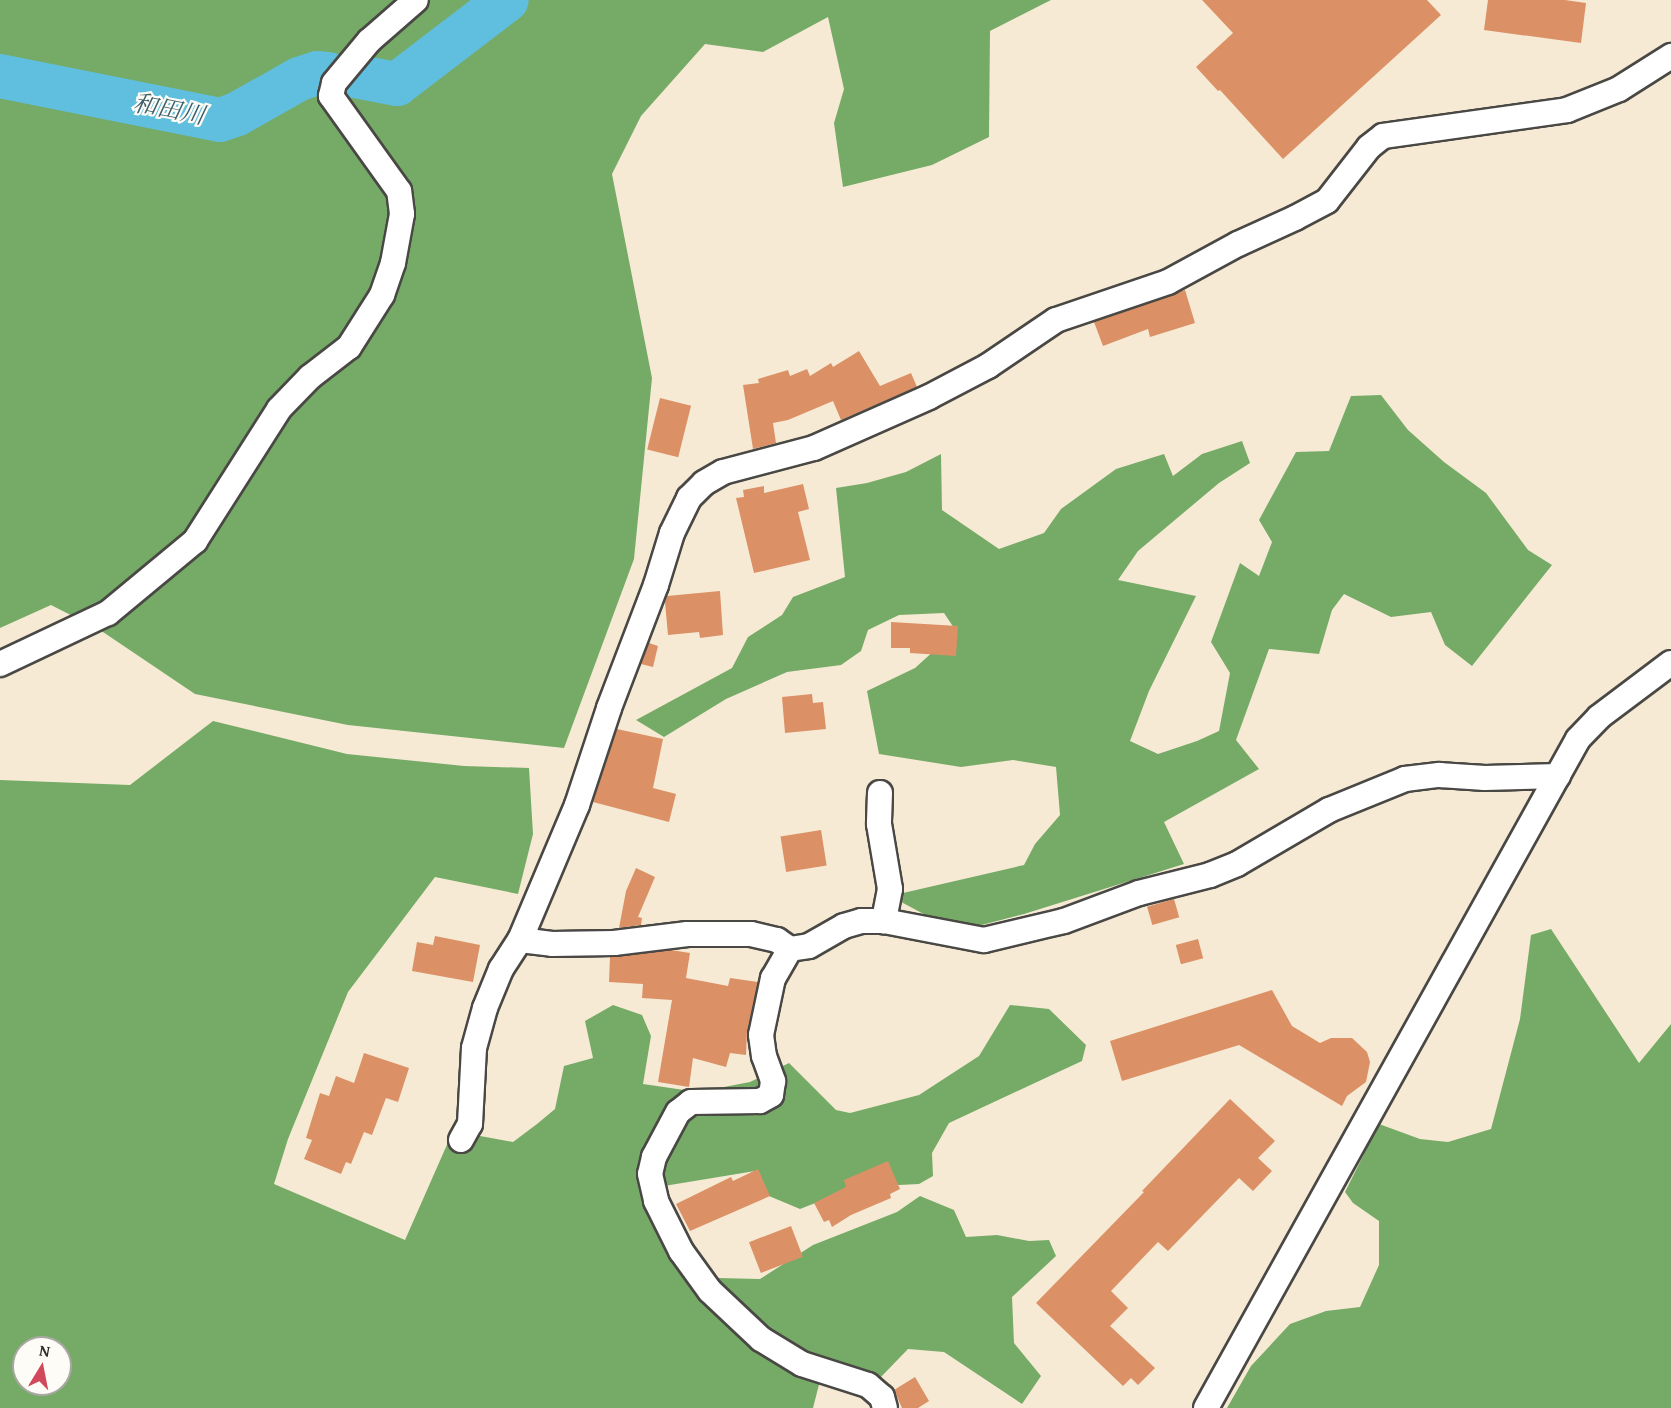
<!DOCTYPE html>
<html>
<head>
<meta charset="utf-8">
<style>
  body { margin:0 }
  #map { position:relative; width:1671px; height:1408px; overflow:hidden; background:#f6ead5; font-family:"Gentium Book Plus","Noto Serif JP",serif }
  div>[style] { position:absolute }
  .forest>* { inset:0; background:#76ab67 }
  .river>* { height:44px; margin:-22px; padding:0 22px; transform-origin:22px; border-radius:22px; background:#60bfde }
  .building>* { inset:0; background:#db9165; transform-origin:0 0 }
  .roads { filter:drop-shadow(2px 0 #494844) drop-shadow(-2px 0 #494844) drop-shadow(0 2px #494844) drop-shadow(0 -2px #494844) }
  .minor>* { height:24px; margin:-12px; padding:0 12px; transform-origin:12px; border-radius:12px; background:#fff }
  span { translate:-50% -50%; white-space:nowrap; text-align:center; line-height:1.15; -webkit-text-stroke:4.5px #fdfcf7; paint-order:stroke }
  .water-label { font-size:24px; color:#3e5f6a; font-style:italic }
  .north { position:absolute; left:12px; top:1336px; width:60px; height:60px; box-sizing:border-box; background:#fdfcf7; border:2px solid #a9a8a5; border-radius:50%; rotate:10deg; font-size:16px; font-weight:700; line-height:24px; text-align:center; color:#2b2b2b }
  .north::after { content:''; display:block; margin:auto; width:21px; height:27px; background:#d1495b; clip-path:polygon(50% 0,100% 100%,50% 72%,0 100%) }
</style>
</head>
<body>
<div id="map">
  <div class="forest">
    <div style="clip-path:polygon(0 0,1051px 0,990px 31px,989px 137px,932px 165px,843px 187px,834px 123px,844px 89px,828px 17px,763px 52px,705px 44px,641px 116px,612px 174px,652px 378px,634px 559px,564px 748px,348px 725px,195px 694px,100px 630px,51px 605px,0 628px)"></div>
    <div style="clip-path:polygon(1381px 395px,1408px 430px,1444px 462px,1486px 493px,1528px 550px,1552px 565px,1472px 666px,1445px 645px,1431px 612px,1391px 617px,1344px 594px,1332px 610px,1319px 654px,1269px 649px,1236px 740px,1259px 769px,1164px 822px,1184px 864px,1024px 914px,974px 927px,933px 919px,890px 896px,1024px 865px,1035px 844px,1060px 815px,1056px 767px,1013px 760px,961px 767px,879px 754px,867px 691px,915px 668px,956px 631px,944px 613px,899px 615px,868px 630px,861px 651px,841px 665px,787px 672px,726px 699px,664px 737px,636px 720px,732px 668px,748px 637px,782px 615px,793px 597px,845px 577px,836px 488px,867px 483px,906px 472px,941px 454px,942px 510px,999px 549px,1044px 533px,1061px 509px,1116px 469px,1164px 454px,1173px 476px,1202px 454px,1242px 441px,1250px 463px,1219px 483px,1138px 551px,1118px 580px,1196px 596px,1149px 691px,1130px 741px,1158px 754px,1197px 741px,1219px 731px,1230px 673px,1211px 642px,1240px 563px,1259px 576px,1272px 542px,1259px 520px,1296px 452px,1329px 451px,1351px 396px)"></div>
    <div style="clip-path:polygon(evenodd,213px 721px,347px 754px,464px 766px,529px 768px,533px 834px,518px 894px,435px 877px,348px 992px,288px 1139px,274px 1184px,405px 1240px,453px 1131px,513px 1142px,537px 1124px,555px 1109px,564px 1066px,593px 1058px,585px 1021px,613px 1005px,642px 1015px,651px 1036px,643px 1084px,698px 1092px,750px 1082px,789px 1063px,836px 1110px,850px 1113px,919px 1095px,979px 1056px,1010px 1005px,1049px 1009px,1086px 1045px,1082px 1061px,949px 1123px,932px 1153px,933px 1176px,919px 1184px,899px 1185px,868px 1177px,833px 1196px,800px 1209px,769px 1196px,755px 1171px,658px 1187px,679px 1245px,718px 1278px,760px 1279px,813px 1245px,897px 1212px,920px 1196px,954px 1210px,966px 1237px,997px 1235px,1029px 1241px,1049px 1240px,1056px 1256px,1012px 1297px,1014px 1343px,1041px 1376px,1022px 1404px,944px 1352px,908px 1349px,879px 1379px,824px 1365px,813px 1408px,0 1408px,0 780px,130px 785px,213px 721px,24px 1348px,60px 1348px,60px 1384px,24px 1384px,24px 1348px)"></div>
    <div style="clip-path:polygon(1551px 929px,1639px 1063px,1671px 1024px,1671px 1408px,1227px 1408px,1251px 1366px,1290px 1324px,1326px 1311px,1360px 1307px,1379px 1265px,1379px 1221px,1353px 1203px,1345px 1192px,1379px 1124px,1420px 1139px,1448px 1142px,1491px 1129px,1520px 1019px,1531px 935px)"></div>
  </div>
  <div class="river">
    <div style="left:349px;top:75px;width:49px;rotate:10.6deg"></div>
    <div style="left:397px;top:84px;width:138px;rotate:-37.4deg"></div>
    <div style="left:0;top:76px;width:224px;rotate:11.3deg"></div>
    <div style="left:220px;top:120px;width:18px;rotate:-19deg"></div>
    <div style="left:237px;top:114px;width:71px;rotate:-29.4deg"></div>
    <div style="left:299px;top:79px;width:19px;rotate:-18deg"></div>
    <div style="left:317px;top:73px;width:12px;rotate:5deg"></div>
  </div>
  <div class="building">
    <div style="clip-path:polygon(1202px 0,1427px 0,1441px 15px,1283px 159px,1220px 90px,1218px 91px,1196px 67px,1233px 33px)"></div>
    <div style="clip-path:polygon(1488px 0,1565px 0,1586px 3px,1581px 43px,1484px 30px)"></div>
    <div style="clip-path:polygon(1185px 290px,1195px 323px,1150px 337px,1148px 329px,1103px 346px,1094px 322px)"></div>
    <div style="clip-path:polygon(859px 351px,880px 386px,911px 373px,917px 387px,841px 420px,833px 401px,788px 420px,773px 423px,776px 443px,753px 449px,743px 385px,759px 383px,758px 379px,788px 370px,790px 376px,807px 369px,810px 376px,831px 363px,833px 367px)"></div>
    <div style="left:660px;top:398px;width:32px;height:53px;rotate:14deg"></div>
    <div style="clip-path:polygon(803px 484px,809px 509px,798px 512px,810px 560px,754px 573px,736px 498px,744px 497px,743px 490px,764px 486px,764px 493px)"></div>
    <div style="clip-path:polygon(720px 591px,723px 635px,700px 638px,699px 632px,668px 635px,665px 602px,667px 596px)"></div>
    <div style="clip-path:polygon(891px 622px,958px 626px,956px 656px,910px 653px,910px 648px,891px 648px)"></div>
    <div style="clip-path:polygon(649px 643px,658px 646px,653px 667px,641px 664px)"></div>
    <div style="clip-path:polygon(812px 694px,813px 703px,823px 702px,826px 729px,785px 733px,782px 697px)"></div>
    <div style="clip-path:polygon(617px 729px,663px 739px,653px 788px,676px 794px,669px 822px,593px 802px)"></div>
    <div style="left:821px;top:830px;width:36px;height:41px;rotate:81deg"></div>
    <div style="clip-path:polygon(636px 868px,655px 877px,638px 917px,642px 918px,641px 925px,619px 928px,626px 891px)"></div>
    <div style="left:1174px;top:899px;width:19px;height:28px;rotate:74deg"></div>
    <div style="clip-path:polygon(435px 936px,480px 945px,473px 982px,412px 971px,417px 942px,433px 945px)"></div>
    <div style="left:1198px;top:939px;width:20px;height:23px;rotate:75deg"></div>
    <div style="clip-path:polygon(671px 950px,690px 953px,686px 978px,728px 986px,730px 978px,758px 982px,747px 1032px,746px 1055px,730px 1053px,726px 1067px,693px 1058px,689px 1087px,658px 1082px,672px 1000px,642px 998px,643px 984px,609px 982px,610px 957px)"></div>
    <div style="clip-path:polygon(1272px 990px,1292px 1026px,1320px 1043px,1331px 1038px,1352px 1038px,1367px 1052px,1370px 1062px,1366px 1082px,1347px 1096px,1342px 1106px,1239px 1045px,1122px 1081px,1110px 1041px)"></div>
    <div style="clip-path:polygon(364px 1053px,409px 1068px,398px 1102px,386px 1098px,372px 1135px,364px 1132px,351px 1164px,346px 1162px,341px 1174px,304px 1159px,312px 1140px,306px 1138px,320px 1093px,329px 1096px,336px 1076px,354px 1083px)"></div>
    <div style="clip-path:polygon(1230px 1099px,1275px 1141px,1258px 1158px,1272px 1171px,1253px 1191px,1239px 1178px,1168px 1251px,1158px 1242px,1111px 1291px,1128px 1308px,1110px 1326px,1155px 1368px,1138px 1385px,1131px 1378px,1123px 1386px,1036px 1303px,1144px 1192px,1142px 1191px)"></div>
    <div style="clip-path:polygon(888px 1161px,900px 1189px,890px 1194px,891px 1198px,851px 1215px,832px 1227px,829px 1220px,824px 1222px,814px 1203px,846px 1187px,844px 1180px)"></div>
    <div style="clip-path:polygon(758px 1169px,770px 1196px,690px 1231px,676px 1204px,731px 1177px,733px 1181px)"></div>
    <div style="left:791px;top:1226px;width:33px;height:45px;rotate:69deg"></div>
    <div style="clip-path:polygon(915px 1377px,929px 1401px,918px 1408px,902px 1408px,894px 1390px)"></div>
  </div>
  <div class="roads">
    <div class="minor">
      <div style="left:0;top:664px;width:119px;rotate:-25.3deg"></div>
      <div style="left:108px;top:613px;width:113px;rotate:-39.6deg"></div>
      <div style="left:195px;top:541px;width:156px;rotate:-57.5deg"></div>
      <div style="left:279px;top:409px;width:45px;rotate:-45.9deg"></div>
      <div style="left:310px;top:377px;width:49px;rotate:-37.6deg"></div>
      <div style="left:349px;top:347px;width:62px;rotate:-57.6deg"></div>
      <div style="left:382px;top:295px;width:34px;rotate:-71deg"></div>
      <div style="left:393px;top:263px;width:50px;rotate:-79.6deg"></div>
      <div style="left:402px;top:214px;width:23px;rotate:-97deg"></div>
      <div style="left:399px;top:191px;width:117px;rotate:-125.6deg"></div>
      <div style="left:331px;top:96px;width:13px;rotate:-77deg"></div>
      <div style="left:334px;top:83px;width:55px;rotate:-50.2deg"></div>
      <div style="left:369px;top:41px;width:62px;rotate:-41.1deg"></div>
      <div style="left:880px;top:793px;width:31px;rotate:92deg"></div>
      <div style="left:879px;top:824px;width:66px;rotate:80.4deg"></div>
      <div style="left:890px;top:889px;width:33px;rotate:101deg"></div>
      <div style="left:520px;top:940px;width:147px;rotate:-67.1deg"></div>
      <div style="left:577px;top:805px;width:102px;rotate:-71.7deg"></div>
      <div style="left:609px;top:708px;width:132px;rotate:-69.1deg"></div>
      <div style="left:656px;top:585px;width:54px;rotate:-72.9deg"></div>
      <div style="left:672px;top:533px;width:39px;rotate:-64deg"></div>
      <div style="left:689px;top:498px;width:21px;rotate:-45deg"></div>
      <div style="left:704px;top:483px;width:22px;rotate:-30deg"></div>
      <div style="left:723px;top:472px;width:94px;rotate:-14.8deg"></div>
      <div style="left:814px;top:448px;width:126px;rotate:-23.9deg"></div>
      <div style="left:929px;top:397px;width:67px;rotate:-27.7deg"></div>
      <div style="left:988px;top:366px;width:82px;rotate:-34.1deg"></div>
      <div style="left:1056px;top:320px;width:118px;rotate:-18.7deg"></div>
      <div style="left:1168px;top:282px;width:80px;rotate:-28.5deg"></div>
      <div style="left:1238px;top:244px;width:63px;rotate:-24.5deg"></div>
      <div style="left:1295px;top:218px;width:36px;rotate:-28deg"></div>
      <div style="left:1327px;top:201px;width:68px;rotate:-52.1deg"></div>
      <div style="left:1369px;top:147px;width:18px;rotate:-38deg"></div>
      <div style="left:1383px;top:136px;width:186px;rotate:-8deg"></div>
      <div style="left:1567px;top:110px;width:56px;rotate:-22deg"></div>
      <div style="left:1619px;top:89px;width:62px;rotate:-32.4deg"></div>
      <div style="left:790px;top:949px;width:34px;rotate:120deg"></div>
      <div style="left:773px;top:978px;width:58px;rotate:101.9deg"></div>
      <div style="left:761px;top:1035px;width:21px;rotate:82deg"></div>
      <div style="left:764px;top:1056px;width:27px;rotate:70deg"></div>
      <div style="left:773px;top:1081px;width:14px;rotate:98deg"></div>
      <div style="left:771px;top:1095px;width:13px;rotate:151deg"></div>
      <div style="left:760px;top:1101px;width:69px;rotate:179.2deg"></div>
      <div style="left:691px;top:1102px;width:16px;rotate:142deg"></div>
      <div style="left:678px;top:1112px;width:51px;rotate:118.1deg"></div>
      <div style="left:654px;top:1157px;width:17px;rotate:103deg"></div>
      <div style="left:650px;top:1174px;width:28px;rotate:77deg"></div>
      <div style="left:656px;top:1201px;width:56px;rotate:63.4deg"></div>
      <div style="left:681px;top:1251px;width:49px;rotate:54.1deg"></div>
      <div style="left:710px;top:1291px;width:70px;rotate:43.3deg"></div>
      <div style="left:761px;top:1339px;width:48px;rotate:31.4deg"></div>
      <div style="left:802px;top:1364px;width:69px;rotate:17.7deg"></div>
      <div style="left:868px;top:1385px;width:18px;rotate:41deg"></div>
      <div style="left:882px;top:1397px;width:11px;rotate:75deg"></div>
      <div style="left:461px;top:1140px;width:18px;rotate:-61deg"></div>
      <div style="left:470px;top:1124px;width:76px;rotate:-87deg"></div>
      <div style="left:474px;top:1048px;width:41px;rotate:-74.6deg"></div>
      <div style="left:485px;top:1008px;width:42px;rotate:-67.7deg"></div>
      <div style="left:501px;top:969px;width:35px;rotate:-57deg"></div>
      <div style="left:520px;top:940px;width:32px;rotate:7deg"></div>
      <div style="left:552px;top:944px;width:62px;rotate:-0.9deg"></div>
      <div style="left:614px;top:943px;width:74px;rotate:-7deg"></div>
      <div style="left:687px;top:934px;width:64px"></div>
      <div style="left:751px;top:934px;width:27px;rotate:13deg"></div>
      <div style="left:777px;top:940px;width:16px;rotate:35deg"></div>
      <div style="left:790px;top:949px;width:19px;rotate:-9deg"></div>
      <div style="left:809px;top:946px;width:40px;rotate:-29.7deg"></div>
      <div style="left:844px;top:926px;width:18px;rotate:-16deg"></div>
      <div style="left:861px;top:921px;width:23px"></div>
      <div style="left:884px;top:921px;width:102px;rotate:10.8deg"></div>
      <div style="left:984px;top:940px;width:82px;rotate:-13.4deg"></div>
      <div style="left:1064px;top:921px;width:80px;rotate:-20.5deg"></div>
      <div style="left:1139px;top:893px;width:73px;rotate:-14.2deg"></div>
      <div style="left:1210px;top:875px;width:29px;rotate:-22deg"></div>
      <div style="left:1237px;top:864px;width:107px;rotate:-30.4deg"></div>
      <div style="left:1329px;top:810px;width:82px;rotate:-22.2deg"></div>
      <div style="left:1405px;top:779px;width:34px;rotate:-7deg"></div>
      <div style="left:1439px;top:775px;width:46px;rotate:3.7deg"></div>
      <div style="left:1485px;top:778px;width:73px;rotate:-1.6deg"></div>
      <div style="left:1206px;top:1408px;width:765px;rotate:-60.92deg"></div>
      <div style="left:1578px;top:739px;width:30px;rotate:-46deg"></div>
      <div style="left:1599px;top:717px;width:90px;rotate:-36.9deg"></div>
    </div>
  </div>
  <div class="water-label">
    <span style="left:169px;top:109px;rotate:11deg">和田川</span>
  </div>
  <div class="north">N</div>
</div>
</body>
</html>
